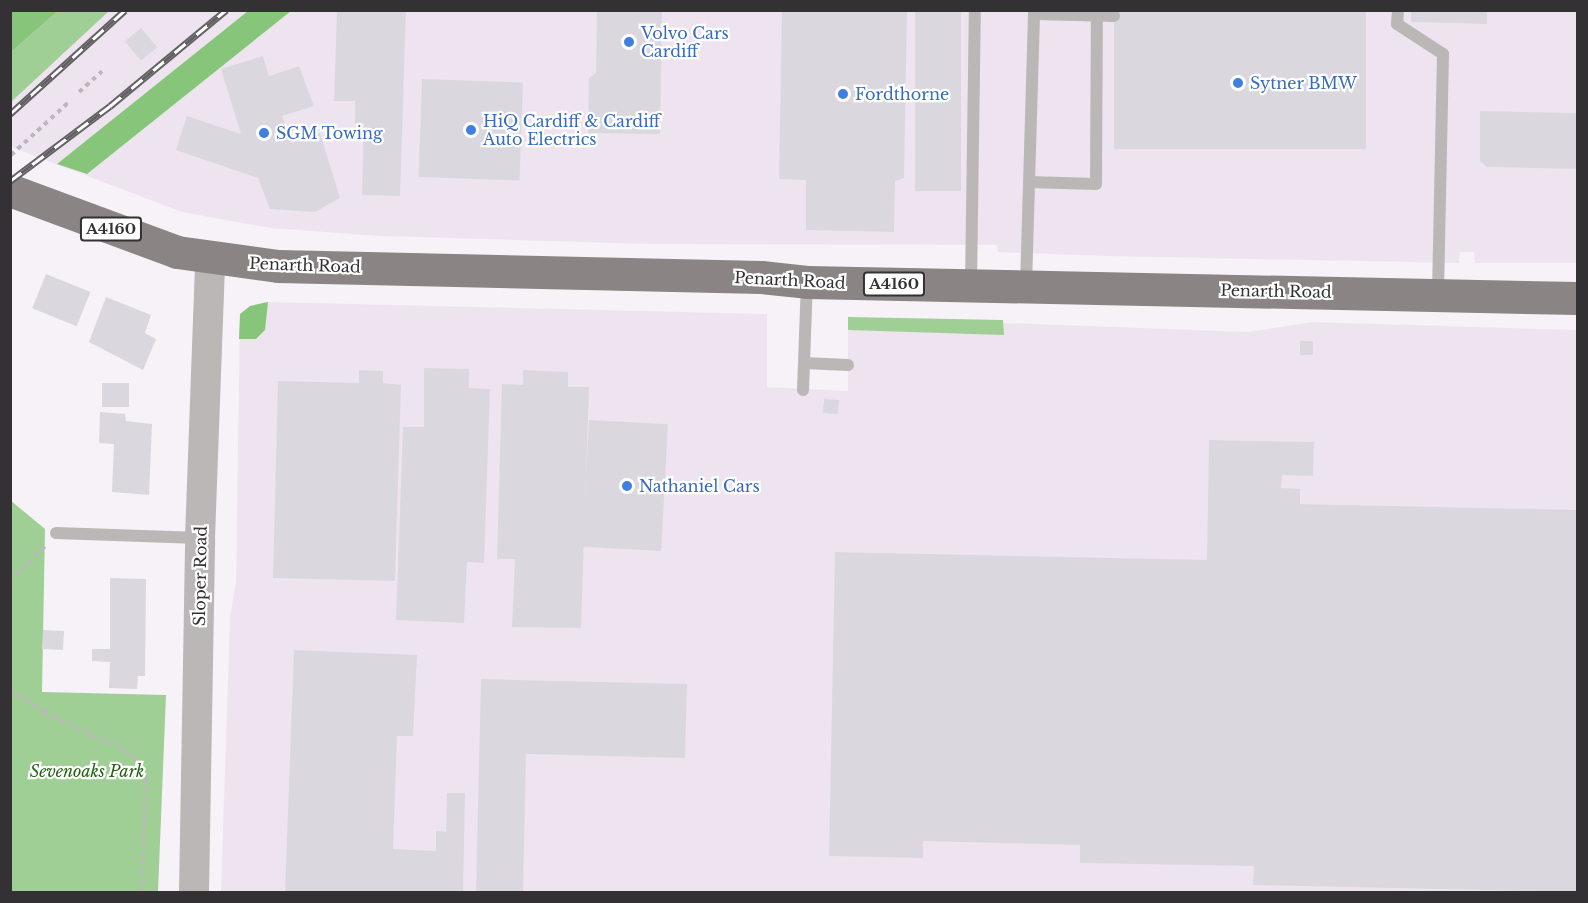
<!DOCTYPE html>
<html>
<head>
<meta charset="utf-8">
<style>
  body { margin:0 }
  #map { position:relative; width:1588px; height:903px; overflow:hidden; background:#f6f2f7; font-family:"Libre Baskerville",serif }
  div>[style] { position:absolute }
  .built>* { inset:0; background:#eee4f0 }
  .green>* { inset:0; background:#9fcf94 }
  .forest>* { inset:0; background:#87c67a }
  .building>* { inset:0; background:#dad8de; transform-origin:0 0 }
  .path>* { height:4px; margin-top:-2px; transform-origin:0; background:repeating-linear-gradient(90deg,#bbb8bc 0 4.5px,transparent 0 9px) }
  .service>* { height:12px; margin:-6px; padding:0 6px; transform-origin:6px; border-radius:6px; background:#bbb7b7 }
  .tertiary>* { height:30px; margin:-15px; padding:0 15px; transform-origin:15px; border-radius:15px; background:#bbb7b7 }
  .primary>* { height:33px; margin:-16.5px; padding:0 16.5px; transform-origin:16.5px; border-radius:16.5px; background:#8b8484 }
  .rail>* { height:7px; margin-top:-3.5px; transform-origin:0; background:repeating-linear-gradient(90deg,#fff 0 14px,#636063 0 28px); box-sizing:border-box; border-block:2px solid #636063 }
  .dots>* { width:16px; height:16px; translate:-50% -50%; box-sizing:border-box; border:3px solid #fff; border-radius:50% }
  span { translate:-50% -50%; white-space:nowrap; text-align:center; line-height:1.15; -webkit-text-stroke:4.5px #fff; paint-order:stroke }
  .shield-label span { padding:2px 4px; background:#fff; border:2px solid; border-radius:4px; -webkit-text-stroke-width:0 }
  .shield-label { font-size:15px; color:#333133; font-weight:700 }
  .shop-label { font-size:16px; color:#366cbe }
  .left { translate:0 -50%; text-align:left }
  .street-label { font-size:16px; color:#333133 }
  .park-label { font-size:16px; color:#245f15; font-style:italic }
  .frame { position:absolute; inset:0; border:12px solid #333133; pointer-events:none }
</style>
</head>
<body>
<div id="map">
  <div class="built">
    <div style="clip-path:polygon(58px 10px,1577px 11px,1577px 263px,1475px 263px,1474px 252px,1460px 252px,1459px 263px,1106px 256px,998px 252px,997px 245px,651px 244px,380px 236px,270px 228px,182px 212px,11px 147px,10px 52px)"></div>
    <div style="clip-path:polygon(268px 302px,767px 314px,767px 387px,848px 391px,848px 317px,1248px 332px,1313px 322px,1577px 330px,1577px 892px,221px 892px,230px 618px,236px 581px,240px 314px,250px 306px)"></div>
  </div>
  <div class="green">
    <div style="clip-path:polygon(58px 11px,109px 11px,11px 102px,11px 52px)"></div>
    <div style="clip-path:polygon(848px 317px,1003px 320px,1004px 335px,848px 330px)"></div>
    <div style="clip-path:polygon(10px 500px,45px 529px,42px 692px,166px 695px,158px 892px,11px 892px)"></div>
  </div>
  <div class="forest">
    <div style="clip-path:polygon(11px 10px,58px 10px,58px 11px,11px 52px)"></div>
    <div style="clip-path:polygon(248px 11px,291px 11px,87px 174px,57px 164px)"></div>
    <div style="clip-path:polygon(268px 302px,265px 330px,256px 339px,239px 339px,240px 314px,250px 306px)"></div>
  </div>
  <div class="building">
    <div style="clip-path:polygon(337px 10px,406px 10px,400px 196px,362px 195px,364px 123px,355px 123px,355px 101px,334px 101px)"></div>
    <div style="clip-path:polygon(597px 10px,662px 10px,660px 134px,588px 133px,589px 78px,596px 73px)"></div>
    <div style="clip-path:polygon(782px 10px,907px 10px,904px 178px,895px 181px,894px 232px,806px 230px,806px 180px,779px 179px)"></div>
    <div style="left:915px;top:10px;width:46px;height:181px"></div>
    <div style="left:1114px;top:10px;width:252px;height:139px"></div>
    <div style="clip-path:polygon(1411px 10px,1487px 10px,1487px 24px,1411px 22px)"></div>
    <div style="left:141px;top:28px;width:25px;height:21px;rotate:50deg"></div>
    <div style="clip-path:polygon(263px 56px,269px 76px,299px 66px,314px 106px,282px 116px,292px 143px,320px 133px,340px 198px,315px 212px,270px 209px,258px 178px,176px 150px,187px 116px,241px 134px,221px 69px)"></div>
    <div style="left:422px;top:79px;width:101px;height:98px;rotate:2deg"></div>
    <div style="clip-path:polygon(1480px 111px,1578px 113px,1578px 169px,1487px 167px,1480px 161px)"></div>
    <div style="left:46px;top:274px;width:48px;height:37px;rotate:22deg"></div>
    <div style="clip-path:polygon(106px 297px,151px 315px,145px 333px,156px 339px,143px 370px,89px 342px)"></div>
    <div style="left:1300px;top:341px;width:13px;height:14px"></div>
    <div style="clip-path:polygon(424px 368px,469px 369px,469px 388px,490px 389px,484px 563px,467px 562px,464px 623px,396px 620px,403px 427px,424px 427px)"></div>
    <div style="clip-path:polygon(359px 370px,383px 371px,383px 383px,401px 385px,395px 581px,273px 578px,278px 381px,359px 383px)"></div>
    <div style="clip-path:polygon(523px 370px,568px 372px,568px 387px,589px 387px,581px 628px,512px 627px,515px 559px,497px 559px,502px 384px,523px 385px)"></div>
    <div style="left:102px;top:383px;width:27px;height:24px"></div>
    <div style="left:824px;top:399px;width:15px;height:14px;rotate:4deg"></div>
    <div style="clip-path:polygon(100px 412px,125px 414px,126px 421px,152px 424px,149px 495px,112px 492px,114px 444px,99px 443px)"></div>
    <div style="left:589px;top:420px;width:79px;height:127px;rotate:3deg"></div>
    <div style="clip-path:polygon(1209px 440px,1314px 442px,1313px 476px,1282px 475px,1281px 488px,1300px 489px,1300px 504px,1578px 510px,1578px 892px,1253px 885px,1254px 866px,1080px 863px,1080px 845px,923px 841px,923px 858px,829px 856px,835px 552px,1207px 560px)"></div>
    <div style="clip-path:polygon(110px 578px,146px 579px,145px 676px,138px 676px,137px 689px,109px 688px,110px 662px,92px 661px,92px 649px,110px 649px)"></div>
    <div style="left:43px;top:630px;width:21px;height:19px;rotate:3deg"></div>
    <div style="clip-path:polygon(294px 650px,417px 655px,413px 736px,397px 736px,393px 849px,436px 851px,436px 831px,446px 832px,447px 793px,465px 793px,463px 892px,285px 892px)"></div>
    <div style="clip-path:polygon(481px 679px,687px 684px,685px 758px,526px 754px,523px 892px,476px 892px)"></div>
  </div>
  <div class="path">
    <div style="left:79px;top:92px;width:31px;rotate:-42deg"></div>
    <div style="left:11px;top:155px;width:80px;rotate:-42.5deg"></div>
    <div style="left:10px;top:582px;width:50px;rotate:-45.8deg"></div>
    <div style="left:10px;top:690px;width:40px;rotate:32.9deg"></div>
    <div style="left:44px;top:712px;width:90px;rotate:24.9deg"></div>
    <div style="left:126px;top:750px;width:21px;rotate:43deg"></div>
    <div style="left:141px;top:764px;width:16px;rotate:72deg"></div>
    <div style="left:146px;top:779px;width:113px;rotate:92.5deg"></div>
  </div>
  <div class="service">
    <div style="left:1398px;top:10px;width:14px;rotate:94deg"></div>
    <div style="left:1397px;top:24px;width:55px;rotate:33.1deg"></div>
    <div style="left:1443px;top:54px;width:239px;rotate:91.2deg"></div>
    <div style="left:1034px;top:14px;width:80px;rotate:1.4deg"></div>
    <div style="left:1029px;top:182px;width:67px;rotate:1.7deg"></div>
    <div style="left:1096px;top:184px;width:174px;rotate:-89.7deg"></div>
    <div style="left:971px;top:285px;width:275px;rotate:-89.2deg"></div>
    <div style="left:1026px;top:285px;width:275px;rotate:-88.3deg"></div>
    <div style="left:804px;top:363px;width:44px;rotate:2.6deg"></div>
    <div style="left:803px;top:390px;width:107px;rotate:-87.9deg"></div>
    <div style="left:56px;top:533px;width:143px;rotate:2deg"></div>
  </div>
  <div class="tertiary">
    <div style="left:194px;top:892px;width:354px;rotate:-89deg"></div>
    <div style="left:200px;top:538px;width:279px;rotate:-87.9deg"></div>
  </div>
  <div class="primary">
    <div style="left:15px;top:192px;width:173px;rotate:20.3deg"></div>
    <div style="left:177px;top:252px;width:102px;rotate:7.9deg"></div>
    <div style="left:278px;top:266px;width:483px;rotate:1.3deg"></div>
    <div style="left:761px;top:277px;width:46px;rotate:6.2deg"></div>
    <div style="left:807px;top:282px;width:771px;rotate:1.19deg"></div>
  </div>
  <div class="rail">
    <div style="left:10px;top:114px;width:155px;rotate:-42.1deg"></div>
    <div style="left:10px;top:181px;width:125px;rotate:-36.9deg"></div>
    <div style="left:110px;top:106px;width:151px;rotate:-39.6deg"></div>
  </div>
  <div class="dots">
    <div style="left:629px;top:42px;background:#3f7fe0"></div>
    <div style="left:1238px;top:83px;background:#3f7fe0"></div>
    <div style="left:843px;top:94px;background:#3f7fe0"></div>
    <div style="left:471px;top:130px;background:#3f7fe0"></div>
    <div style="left:264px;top:133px;background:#3f7fe0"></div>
    <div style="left:627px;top:486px;background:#3f7fe0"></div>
  </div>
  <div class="shield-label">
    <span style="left:111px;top:229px">A4160</span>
    <span style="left:894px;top:284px">A4160</span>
  </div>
  <div class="shop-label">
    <span class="left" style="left:641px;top:42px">Volvo Cars<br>Cardiff</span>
    <span class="left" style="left:1250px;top:83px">Sytner BMW</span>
    <span class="left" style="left:855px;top:94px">Fordthorne</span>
    <span class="left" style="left:483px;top:130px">HiQ Cardiff &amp; Cardiff<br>Auto Electrics</span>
    <span class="left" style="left:276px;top:133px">SGM Towing</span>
    <span class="left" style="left:639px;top:486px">Nathaniel Cars</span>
  </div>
  <div class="street-label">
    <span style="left:305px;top:265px;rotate:2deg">Penarth Road</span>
    <span style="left:790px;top:280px;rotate:3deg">Penarth Road</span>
    <span style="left:1276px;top:291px;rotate:1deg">Penarth Road</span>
    <span style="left:200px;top:576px;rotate:-89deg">Sloper Road</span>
  </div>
  <div class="park-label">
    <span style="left:87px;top:771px">Sevenoaks Park</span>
  </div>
  <div class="frame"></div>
</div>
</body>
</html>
